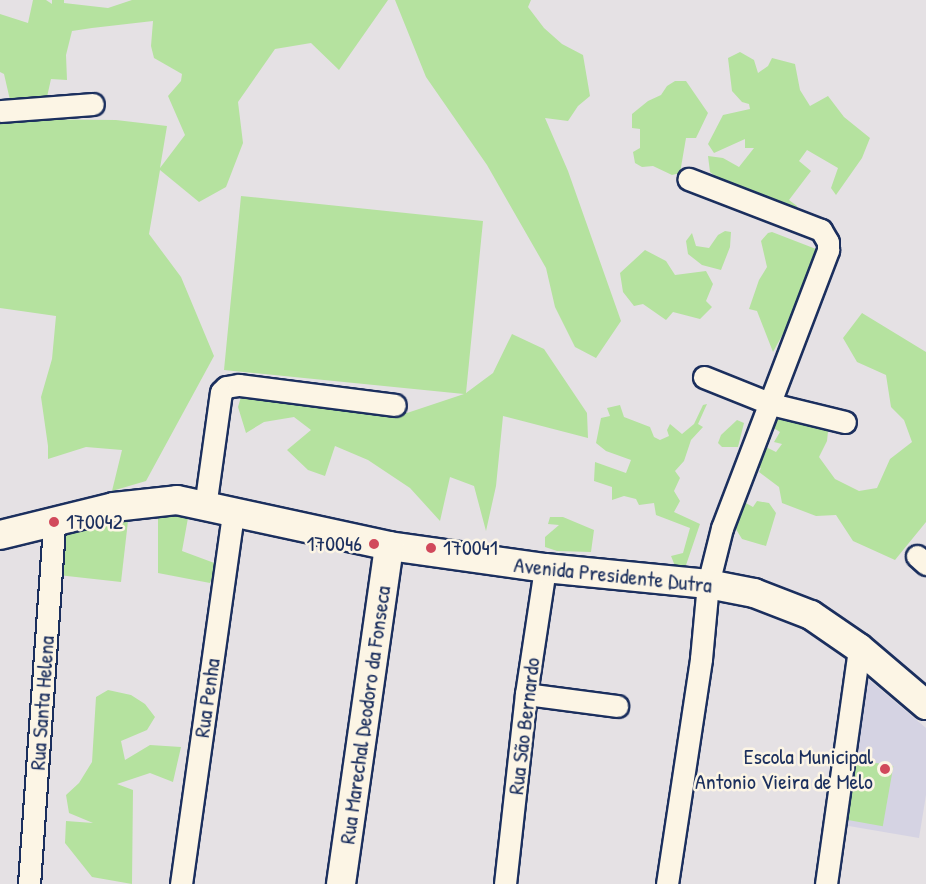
<!DOCTYPE html>
<html>
<head>
<meta charset="utf-8">
<style>
  body { margin:0 }
  #map { position:relative; width:926px; height:884px; overflow:hidden; background:#e5e1e4; font-family:"Patrick Hand",sans-serif }
  div>[style] { position:absolute }
  .built>* { inset:0; background:#d5d3e3 }
  .green>* { inset:0; background:#b5e29f; transform-origin:0 0 }
  .roads { filter:drop-shadow(2px 0 #1b2f5e) drop-shadow(-2px 0 #1b2f5e) drop-shadow(0 2px #1b2f5e) drop-shadow(0 -2px #1b2f5e) }
  .street>* { height:21px; margin:-10.5px; padding:0 10.5px; transform-origin:10.5px; border-radius:10.5px; background:#fcf5e5 }
  .secondary>* { height:28px; margin:-14px; padding:0 14px; transform-origin:14px; border-radius:14px; background:#fcf5e5 }
  .dots>* { width:16px; height:16px; translate:-50% -50%; box-sizing:border-box; border:3px solid #fcf5e5; border-radius:50% }
  span { translate:-50% -50%; white-space:nowrap; text-align:center; line-height:1.15; -webkit-text-stroke:5px #fcf5e5; paint-order:stroke }
  .poi-label { font-size:22px; color:#1b2f5e }
  .left { translate:0 -50%; text-align:left }
  .right { translate:-100% -50%; text-align:right }
  .street-label { font-size:22px; color:#1b2f5e }
</style>
</head>
<body>
<div id="map">
  <div class="built">
    <div style="clip-path:polygon(860px 672px,926px 728px,926px 795px,919px 838px,837px 824px)"></div>
  </div>
  <div class="green">
    <div style="clip-path:polygon(33px 0,46px 0,52px 4px,52px 0,64px 0,64px 3px,108px 8px,132px 0,388px 0,339px 70px,311px 43px,275px 49px,238px 102px,243px 143px,226px 187px,199px 202px,160px 170px,149px 234px,181px 277px,214px 356px,146px 481px,112px 491px,122px 450px,86px 447px,48px 459px,48px 446px,41px 397px,52px 359px,56px 316px,0 308px,0 119px,116px 120px,167px 126px,160px 168px,185px 135px,168px 96px,181px 81px,182px 74px,154px 58px,151px 46px,153px 21px,92px 28px,72px 31px,66px 55px,67px 80px,51px 79px,47px 97px,10px 100px,4px 74px,0 72px,0 14px,28px 23px)"></div>
    <div style="clip-path:polygon(395px 0,531px 0,528px 7px,544px 28px,562px 44px,583px 55px,590px 96px,578px 106px,568px 121px,545px 118px,568px 171px,621px 321px,596px 358px,575px 347px,555px 307px,546px 268px,487px 165px,426px 77px)"></div>
    <div style="clip-path:polygon(740px 52px,754px 60px,758px 73px,768px 66px,772px 58px,795px 64px,800px 90px,810px 106px,828px 96px,844px 117px,870px 138px,862px 158px,836px 195px,831px 188px,838px 168px,807px 150px,799px 161px,811px 171px,789px 200px,797px 206px,799px 219px,718px 188px,719px 179px,710px 172px,708px 156px,723px 158px,739px 167px,754px 148px,745px 148px,745px 139px,714px 153px,708px 144px,723px 115px,750px 109px,749px 104px,742px 102px,732px 91px,728px 58px)"></div>
    <div style="clip-path:polygon(675px 81px,686px 81px,708px 113px,696px 138px,686px 138px,680px 173px,672px 175px,653px 166px,642px 167px,635px 163px,633px 152px,640px 148px,640px 129px,632px 128px,632px 114px,648px 101px,661px 95px,667px 86px)"></div>
    <div style="clip-path:polygon(241px 196px,483px 221px,466px 393px,493px 373px,512px 334px,544px 349px,587px 413px,588px 438px,503px 416px,496px 486px,486px 531px,474px 486px,450px 477px,440px 521px,410px 488px,368px 460px,335px 446px,325px 476px,308px 470px,287px 450px,311px 430px,294px 417px,264px 422px,246px 433px,238px 407px,244px 387px,331px 403px,407px 413px,464px 394px,224px 370px)"></div>
    <div style="clip-path:polygon(725px 231px,731px 232px,730px 247px,721px 270px,702px 265px,688px 254px,686px 241px,692px 233px,696px 246px,709px 248px,718px 235px)"></div>
    <div style="clip-path:polygon(772px 232px,816px 249px,789px 323px,773px 352px,757px 311px,749px 309px,759px 280px,767px 267px,761px 241px,768px 233px)"></div>
    <div style="clip-path:polygon(645px 250px,666px 261px,675px 275px,706px 271px,713px 284px,706px 301px,712px 307px,700px 319px,673px 312px,666px 320px,643px 304px,634px 306px,623px 292px,620px 273px)"></div>
    <div style="clip-path:polygon(862px 313px,926px 352px,926px 522px,895px 560px,853px 541px,836px 515px,816px 516px,782px 503px,779px 487px,759px 472px,761px 468px,755px 466px,766px 447px,776px 452px,782px 444px,774px 442px,780px 432px,772px 427px,766px 415px,829px 422px,827px 441px,819px 457px,835px 479px,859px 491px,877px 488px,890px 459px,912px 442px,904px 420px,891px 407px,886px 375px,857px 362px,843px 338px)"></div>
    <div style="clip-path:polygon(707px 404px,698px 424px,703px 427px,691px 440px,684px 461px,675px 471px,680px 478px,674px 491px,680px 501px,674px 512px,700px 524px,685px 568px,675px 566px,671px 556px,683px 553px,690px 528px,656px 515px,654px 503px,639px 505px,636px 499px,624px 496px,612px 500px,612px 487px,594px 481px,595px 462px,626px 473px,631px 460px,606px 451px,596px 443px,601px 418px,610px 416px,607px 408px,620px 405px,624px 417px,650px 427px,654px 437px,660px 440px,669px 436px,667px 430px,670px 424px,682px 434px,694px 424px,703px 405px)"></div>
    <div style="clip-path:polygon(737px 420px,744px 423px,738px 447px,722px 447px,718px 443px,721px 435px)"></div>
    <div style="clip-path:polygon(737px 498px,753px 507px,757px 501px,769px 503px,776px 513px,766px 546px,742px 539px,734px 526px)"></div>
    <div style="clip-path:polygon(158px 513px,188px 518px,182px 551px,217px 564px,210px 583px,158px 573px)"></div>
    <div style="clip-path:polygon(550px 517px,563px 517px,594px 530px,591px 552px,557px 551px,545px 547px,545px 537px,559px 525px,548px 524px)"></div>
    <div style="clip-path:polygon(128px 521px,121px 582px,58px 575px,60px 534px)"></div>
    <div style="clip-path:polygon(108px 690px,131px 695px,145px 704px,155px 717px,147px 730px,121px 741px,125px 760px,150px 745px,181px 747px,173px 782px,150px 773px,117px 784px,133px 790px,132px 884px,92px 877px,65px 843px,66px 821px,93px 823px,69px 813px,66px 795px,79px 783px,92px 762px,96px 697px)"></div>
    <div style="left:853px;top:759px;width:41px;height:61px;rotate:10deg"></div>
  </div>
  <div class="roads">
    <div class="street">
      <div style="left:0;top:111px;width:93px;rotate:-4.3deg"></div>
      <div style="left:704px;top:377px;width:72px;rotate:21.9deg"></div>
      <div style="left:771px;top:404px;width:76px;rotate:13.7deg"></div>
      <div style="left:205px;top:507px;width:116px;rotate:-82.1deg"></div>
      <div style="left:221px;top:392px;width:7px;rotate:-45deg"></div>
      <div style="left:226px;top:387px;width:13px;rotate:-9deg"></div>
      <div style="left:239px;top:385px;width:157px;rotate:7.3deg"></div>
      <div style="left:917px;top:556px;width:12px;rotate:42deg"></div>
      <div style="left:526px;top:694px;width:92px;rotate:7.5deg"></div>
      <div style="left:29px;top:884px;width:363px;rotate:-86deg"></div>
      <div style="left:181px;top:884px;width:375px;rotate:-82deg"></div>
      <div style="left:505px;top:884px;width:191px;rotate:-83.7deg"></div>
      <div style="left:526px;top:694px;width:127px;rotate:-81.4deg"></div>
      <div style="left:667px;top:884px;width:228px;rotate:-81.4deg"></div>
      <div style="left:701px;top:659px;width:75px;rotate:-84.7deg"></div>
      <div style="left:708px;top:584px;width:58px;rotate:-76deg"></div>
      <div style="left:722px;top:528px;width:298px;rotate:-69.1deg"></div>
      <div style="left:828px;top:250px;width:8px;rotate:-90deg"></div>
      <div style="left:828px;top:242px;width:14px;rotate:-120deg"></div>
      <div style="left:821px;top:230px;width:142px;rotate:-158.9deg"></div>
      <div style="left:826px;top:884px;width:238px;rotate:-82deg"></div>
    </div>
    <div class="secondary">
      <div style="left:0;top:535px;width:117px;rotate:-13.8deg"></div>
      <div style="left:114px;top:507px;width:63px;rotate:-6.3deg"></div>
      <div style="left:177px;top:500px;width:217px;rotate:12.2deg"></div>
      <div style="left:389px;top:546px;width:158px;rotate:8deg"></div>
      <div style="left:545px;top:568px;width:164px;rotate:5.6deg"></div>
      <div style="left:708px;top:584px;width:47px;rotate:11.1deg"></div>
      <div style="left:754px;top:593px;width:61px;rotate:21.1deg"></div>
      <div style="left:811px;top:615px;width:58px;rotate:34.5deg"></div>
      <div style="left:859px;top:648px;width:88px;rotate:40.4deg"></div>
      <div style="left:341px;top:884px;width:341px;rotate:-81.9deg"></div>
    </div>
  </div>
  <div class="dots">
    <div style="left:54px;top:522px;background:#d1495b"></div>
    <div style="left:374px;top:544px;background:#d1495b"></div>
    <div style="left:431px;top:548px;background:#d1495b"></div>
    <div style="left:885px;top:769px;background:#d1495b"></div>
  </div>
  <div class="poi-label">
    <span class="left" style="left:66px;top:522px">170042</span>
    <span class="right" style="left:362px;top:544px">170046</span>
    <span class="left" style="left:443px;top:548px">170041</span>
    <span class="right" style="left:873px;top:769px">Escola Municipal<br>Antonio Vieira de Melo</span>
  </div>
  <div class="street-label">
    <span style="left:613px;top:575px;rotate:6deg">Avenida Presidente Dutra</span>
    <span style="left:207px;top:698px;rotate:-82deg">Rua Penha</span>
    <span style="left:42px;top:703px;rotate:-86deg">Rua Santa Helena</span>
    <span style="left:365px;top:715px;rotate:-82deg">Rua Marechal Deodoro da Fonseca</span>
    <span style="left:524px;top:726px;rotate:-83deg">Rua São Bernardo</span>
  </div>
</div>
</body>
</html>
